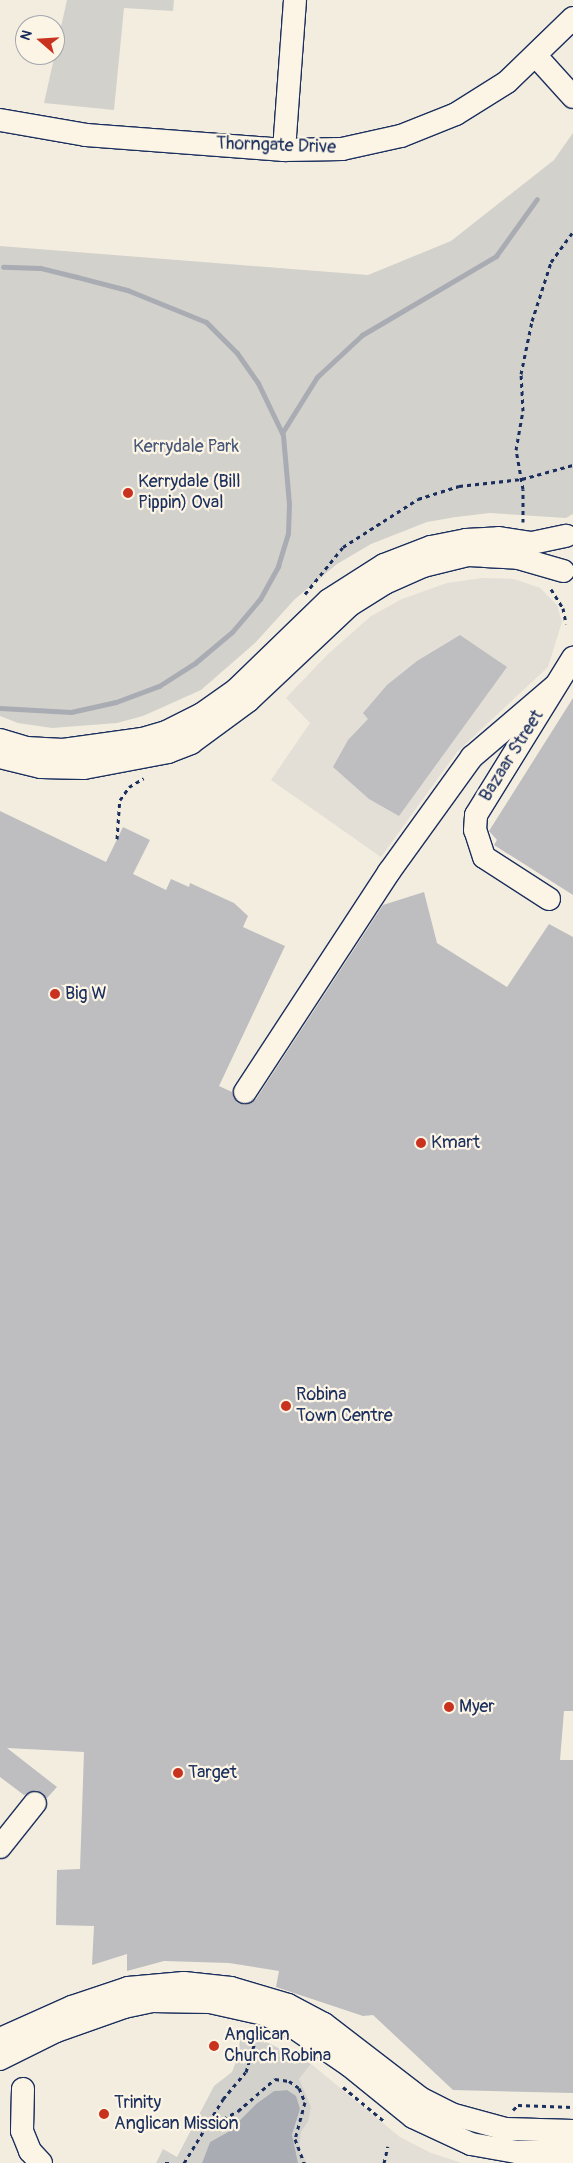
<!DOCTYPE html>
<html>
<head>
<meta charset="utf-8">
<style>
  body { margin:0 }
  #map { position:relative; width:573px; height:2163px; overflow:hidden; background:#f3ede0; font-family:Pangolin,sans-serif }
  div>[style] { position:absolute }
  .built>* { inset:0; background:#e3dfd6 }
  .green>* { inset:0; background:#d3d1cc }
  .water>* { inset:0; background:#a9acb3 }
  .stream>* { height:5px; margin:-2.5px; padding:0 2.5px; transform-origin:2.5px; border-radius:2.5px; background:#a9acb3 }
  .building>* { inset:0; background:#bebec0 }
  .path>* { height:3px; margin-top:-1.5px; transform-origin:0; background:repeating-linear-gradient(90deg,#1b2f5e 0 4px,transparent 0 8px) }
  .roads { filter:drop-shadow(1px 0 #1b2f5e) drop-shadow(-1px 0 #1b2f5e) drop-shadow(0 1px #1b2f5e) drop-shadow(0 -1px #1b2f5e) }
  .minor>* { height:22px; margin:-11px; padding:0 11px; transform-origin:11px; border-radius:11px; background:#fcf5e5 }
  .dots>* { width:14px; height:14px; translate:-50% -50%; box-sizing:border-box; border:2px solid #fcf5e5; border-radius:50% }
  span { translate:-50% -50%; white-space:nowrap; text-align:center; line-height:1.15; -webkit-text-stroke:4.5px #fcf5e5; paint-order:stroke }
  .street-label { font-size:18px; color:#1b2f5e }
  .park-label { font-size:18px; color:#49587a }
  .poi-label { font-size:18px; color:#1b2f5e }
  .left { translate:0 -50%; text-align:left }
  .north { position:absolute; left:15px; top:15px; width:50px; height:50px; box-sizing:border-box; background:#fcf5e5; border:1px solid #a2a6af; border-radius:50%; rotate:289deg; font-size:14px; font-weight:700; line-height:20px; text-align:center; color:#1b2f5e }
  .north::after { content:''; display:block; margin:auto; width:18px; height:22px; background:#c8321e; clip-path:polygon(50% 0,100% 100%,50% 72%,0 100%) }
</style>
</head>
<body>
<div id="map">
  <div class="built">
    <div style="clip-path:polygon(483px 578px,514px 579px,540px 588px,557px 605px,562px 622px,548px 667px,457px 752px,381px 857px,271px 780px,310px 723px,286px 698px,326px 656px,371px 616px,402px 599px,447px 583px)"></div>
    <div style="clip-path:polygon(311px 2064px,400px 2137px,431px 2153px,462px 2163px,307px 2163px,299px 2150px,301px 2132px,308px 2122px,299px 2079px)"></div>
  </div>
  <div class="green">
    <div style="clip-path:polygon(67px 0,174px 0,173px 11px,124px 8px,114px 110px,44px 103px)"></div>
    <div style="clip-path:polygon(573px 133px,573px 514px,566px 518px,490px 513px,456px 517px,427px 522px,371px 544px,337px 564px,295px 599px,255px 643px,201px 690px,143px 716px,117px 723px,52px 728px,18px 723px,0 716px,0 246px,368px 275px,451px 241px,554px 160px)"></div>
    <div style="clip-path:polygon(240px 2033px,258px 2038px,311px 2064px,299px 2079px,311px 2107px,308px 2122px,301px 2132px,299px 2150px,307px 2163px,298px 2163px,294px 2154px,292px 2135px,300px 2109px,287px 2090px,274px 2091px,256px 2104px,228px 2132px,210px 2142px,202px 2163px,156px 2163px,163px 2149px,177px 2157px,214px 2086px,232px 2072px,239px 2054px)"></div>
  </div>
  <div class="water">
    <div style="clip-path:polygon(287px 2090px,296px 2096px,300px 2109px,292px 2135px,298px 2163px,202px 2163px,210px 2142px,228px 2132px,256px 2104px,274px 2091px)"></div>
  </div>
  <div class="stream">
    <div style="left:282px;top:433px;width:66px;rotate:-58deg"></div>
    <div style="left:317px;top:377px;width:62px;rotate:-43deg"></div>
    <div style="left:362px;top:335px;width:156px;rotate:-30.5deg"></div>
    <div style="left:496px;top:256px;width:70px;rotate:-54.3deg"></div>
    <div style="left:0;top:708px;width:71px;rotate:3.2deg"></div>
    <div style="left:71px;top:712px;width:46px;rotate:-12.5deg"></div>
    <div style="left:116px;top:702px;width:46px;rotate:-20.4deg"></div>
    <div style="left:159px;top:686px;width:43px;rotate:-32.6deg"></div>
    <div style="left:195px;top:663px;width:48px;rotate:-40deg"></div>
    <div style="left:232px;top:632px;width:43px;rotate:-49.7deg"></div>
    <div style="left:260px;top:599px;width:38px;rotate:-61deg"></div>
    <div style="left:278px;top:566px;width:34px;rotate:-73deg"></div>
    <div style="left:288px;top:533px;width:29px;rotate:-88deg"></div>
    <div style="left:289px;top:504px;width:69px;rotate:-95deg"></div>
    <div style="left:283px;top:435px;width:58px;rotate:-115.7deg"></div>
    <div style="left:258px;top:383px;width:37px;rotate:-125deg"></div>
    <div style="left:237px;top:353px;width:44px;rotate:-135deg"></div>
    <div style="left:206px;top:322px;width:85px;rotate:-157.9deg"></div>
    <div style="left:127px;top:290px;width:52px;rotate:-165.4deg"></div>
    <div style="left:77px;top:277px;width:38px;rotate:-166deg"></div>
    <div style="left:40px;top:268px;width:37px;rotate:-178deg"></div>
  </div>
  <div class="building">
    <div style="clip-path:polygon(460px 635px,507px 667px,399px 816px,369px 799px,333px 767px,348px 740px,368px 719px,363px 713px,387px 685px,417px 661px)"></div>
    <div style="clip-path:polygon(573px 698px,573px 895px,494px 845px,497px 840px,489px 831px)"></div>
    <div style="clip-path:polygon(0 811px,106px 862px,123px 827px,150px 840px,133px 874px,166px 890px,171px 879px,189px 887px,190px 883px,234px 903px,248px 916px,243px 927px,285px 946px,219px 1086px,232px 1092px,234px 1098px,244px 1105px,256px 1099px,383px 905px,424px 892px,437px 943px,507px 987px,549px 924px,573px 937px,573px 1711px,564px 1711px,560px 1760px,573px 1760px,573px 2093px,453px 2090px,373px 2015px,363px 2016px,276px 1987px,279px 1971px,229px 1963px,164px 1961px,127px 1971px,127px 1954px,92px 1965px,94px 1926px,56px 1925px,57px 1870px,80px 1869px,84px 1752px,7px 1748px,57px 1787px,47px 1798px,37px 1790px,24px 1795px,0 1777px)"></div>
  </div>
  <div class="path">
    <div style="left:523px;top:522px;width:33px;rotate:-90deg"></div>
    <div style="left:523px;top:489px;width:40px;rotate:-100deg"></div>
    <div style="left:516px;top:450px;width:40px;rotate:-80deg"></div>
    <div style="left:523px;top:411px;width:37px;rotate:-93deg"></div>
    <div style="left:521px;top:374px;width:54px;rotate:-78.3deg"></div>
    <div style="left:532px;top:321px;width:62px;rotate:-72.1deg"></div>
    <div style="left:551px;top:262px;width:37px;rotate:-54deg"></div>
    <div style="left:551px;top:589px;width:22px;rotate:58deg"></div>
    <div style="left:563px;top:608px;width:16px;rotate:79deg"></div>
    <div style="left:305px;top:594px;width:60px;rotate:-51deg"></div>
    <div style="left:343px;top:547px;width:89px;rotate:-32.6deg"></div>
    <div style="left:418px;top:499px;width:43px;rotate:-17.6deg"></div>
    <div style="left:459px;top:486px;width:63px;rotate:-6.3deg"></div>
    <div style="left:522px;top:479px;width:53px;rotate:-15.4deg"></div>
    <div style="left:117px;top:839px;width:39px;rotate:-86deg"></div>
    <div style="left:120px;top:800px;width:16px;rotate:-55deg"></div>
    <div style="left:129px;top:787px;width:17px;rotate:-31deg"></div>
    <div style="left:343px;top:2087px;width:53px;rotate:39.7deg"></div>
    <div style="left:513px;top:2110px;width:7px;rotate:-45deg"></div>
    <div style="left:518px;top:2105px;width:55px;rotate:2.1deg"></div>
    <div style="left:202px;top:2130px;width:41px;rotate:-27.8deg"></div>
    <div style="left:238px;top:2111px;width:49px;rotate:-40.9deg"></div>
    <div style="left:275px;top:2079px;width:14px;rotate:8deg"></div>
    <div style="left:289px;top:2081px;width:12px;rotate:35deg"></div>
    <div style="left:299px;top:2088px;width:15px;rotate:67deg"></div>
    <div style="left:305px;top:2102px;width:38px;rotate:105deg"></div>
    <div style="left:295px;top:2139px;width:26px;rotate:69deg"></div>
    <div style="left:165px;top:2163px;width:5px"></div>
    <div style="left:184px;top:2163px;width:75px;rotate:-58.6deg"></div>
    <div style="left:223px;top:2099px;width:35px;rotate:-50deg"></div>
    <div style="left:246px;top:2072px;width:42px;rotate:-73.3deg"></div>
    <div style="left:384px;top:2163px;width:17px;rotate:-77deg"></div>
  </div>
  <div class="roads">
    <div class="minor">
      <div style="left:536px;top:56px;width:55px;rotate:47.9deg"></div>
      <div style="left:0;top:120px;width:87px;rotate:9.9deg"></div>
      <div style="left:86px;top:135px;width:199px;rotate:4.3deg"></div>
      <div style="left:284px;top:150px;width:58px;rotate:-1deg"></div>
      <div style="left:342px;top:149px;width:60px;rotate:-12.4deg"></div>
      <div style="left:401px;top:136px;width:59px;rotate:-21.8deg"></div>
      <div style="left:456px;top:114px;width:60px;rotate:-32.1deg"></div>
      <div style="left:507px;top:82px;width:92px;rotate:-44.1deg"></div>
      <div style="left:284px;top:150px;width:150px;rotate:-85.8deg"></div>
      <div style="left:0;top:740px;width:27px;rotate:17deg"></div>
      <div style="left:26px;top:748px;width:37px;rotate:3deg"></div>
      <div style="left:63px;top:750px;width:80px;rotate:-7.9deg"></div>
      <div style="left:142px;top:739px;width:25px;rotate:-16deg"></div>
      <div style="left:166px;top:732px;width:40px;rotate:-26.6deg"></div>
      <div style="left:202px;top:714px;width:42px;rotate:-35.2deg"></div>
      <div style="left:236px;top:690px;width:129px;rotate:-44.1deg"></div>
      <div style="left:329px;top:600px;width:65px;rotate:-32.5deg"></div>
      <div style="left:384px;top:565px;width:50px;rotate:-21deg"></div>
      <div style="left:431px;top:547px;width:36px;rotate:-11deg"></div>
      <div style="left:466px;top:540px;width:33px;rotate:-3deg"></div>
      <div style="left:499px;top:538px;width:33px;rotate:9deg"></div>
      <div style="left:532px;top:543px;width:35px;rotate:-12deg"></div>
      <div style="left:0;top:757px;width:42px;rotate:13.7deg"></div>
      <div style="left:41px;top:767px;width:43px;rotate:1.3deg"></div>
      <div style="left:84px;top:768px;width:86px;rotate:-10.8deg"></div>
      <div style="left:168px;top:752px;width:25px;rotate:-21deg"></div>
      <div style="left:191px;top:743px;width:71px;rotate:-36.4deg"></div>
      <div style="left:248px;top:701px;width:140px;rotate:-43.3deg"></div>
      <div style="left:350px;top:605px;width:41px;rotate:-32.2deg"></div>
      <div style="left:385px;top:583px;width:42px;rotate:-24.1deg"></div>
      <div style="left:423px;top:566px;width:46px;rotate:-13.7deg"></div>
      <div style="left:468px;top:555px;width:17px;rotate:3deg"></div>
      <div style="left:485px;top:556px;width:33px;rotate:3deg"></div>
      <div style="left:518px;top:558px;width:47px;rotate:16.1deg"></div>
      <div style="left:549px;top:899px;width:77px;rotate:-147.1deg"></div>
      <div style="left:484px;top:857px;width:28px;rotate:-108deg"></div>
      <div style="left:475px;top:830px;width:15px;rotate:-86deg"></div>
      <div style="left:476px;top:815px;width:185px;rotate:-58.3deg"></div>
      <div style="left:245px;top:1092px;width:263px;rotate:-56.8deg"></div>
      <div style="left:389px;top:872px;width:142px;rotate:-54.2deg"></div>
      <div style="left:472px;top:757px;width:108px;rotate:-40.5deg"></div>
      <div style="left:0;top:1847px;width:56px;rotate:-51.5deg"></div>
      <div style="left:0;top:2039px;width:79px;rotate:-24deg"></div>
      <div style="left:72px;top:2007px;width:59px;rotate:-18.7deg"></div>
      <div style="left:128px;top:1988px;width:56px;rotate:-5.1deg"></div>
      <div style="left:184px;top:1983px;width:47px;rotate:6.1deg"></div>
      <div style="left:231px;top:1988px;width:59px;rotate:16.6deg"></div>
      <div style="left:288px;top:2005px;width:41px;rotate:27.8deg"></div>
      <div style="left:324px;top:2024px;width:121px;rotate:37.6deg"></div>
      <div style="left:420px;top:2098px;width:35px;rotate:27deg"></div>
      <div style="left:451px;top:2114px;width:57px;rotate:15.3deg"></div>
      <div style="left:506px;top:2129px;width:67px;rotate:1.7deg"></div>
      <div style="left:0;top:2059px;width:63px;rotate:-26.6deg"></div>
      <div style="left:56px;top:2031px;width:72px;rotate:-19.4deg"></div>
      <div style="left:124px;top:2007px;width:29px;rotate:-12deg"></div>
      <div style="left:152px;top:2001px;width:58px;rotate:1deg"></div>
      <div style="left:210px;top:2002px;width:55px;rotate:12.5deg"></div>
      <div style="left:264px;top:2014px;width:35px;rotate:25deg"></div>
      <div style="left:296px;top:2029px;width:65px;rotate:34.4deg"></div>
      <div style="left:350px;top:2066px;width:81px;rotate:39deg"></div>
      <div style="left:413px;top:2117px;width:64px;rotate:25deg"></div>
      <div style="left:471px;top:2144px;width:47px;rotate:9.9deg"></div>
      <div style="left:517px;top:2152px;width:56px"></div>
      <div style="left:23px;top:2089px;width:42px;rotate:91.4deg"></div>
      <div style="left:22px;top:2131px;width:22px;rotate:68deg"></div>
      <div style="left:30px;top:2151px;width:16px;rotate:47deg"></div>
    </div>
  </div>
  <div class="dots">
    <div style="left:128px;top:493px;background:#c8321e"></div>
    <div style="left:55px;top:994px;background:#c8321e"></div>
    <div style="left:421px;top:1143px;background:#c8321e"></div>
    <div style="left:286px;top:1406px;background:#c8321e"></div>
    <div style="left:449px;top:1707px;background:#c8321e"></div>
    <div style="left:178px;top:1773px;background:#c8321e"></div>
    <div style="left:214px;top:2046px;background:#c8321e"></div>
    <div style="left:104px;top:2114px;background:#c8321e"></div>
  </div>
  <div class="street-label">
    <span style="left:276px;top:146px;rotate:2deg">Thorngate Drive</span>
    <span style="left:512px;top:756px;rotate:-58deg">Bazaar Street</span>
  </div>
  <div class="park-label">
    <span style="left:186px;top:447px">Kerrydale Park</span>
  </div>
  <div class="poi-label">
    <span class="left" style="left:138px;top:493px">Kerrydale (Bill<br>Pippin) Oval</span>
    <span class="left" style="left:65px;top:994px">Big W</span>
    <span class="left" style="left:431px;top:1143px">Kmart</span>
    <span class="left" style="left:296px;top:1406px">Robina<br>Town Centre</span>
    <span class="left" style="left:459px;top:1707px">Myer</span>
    <span class="left" style="left:188px;top:1773px">Target</span>
    <span class="left" style="left:224px;top:2046px">Anglican<br>Church Robina</span>
    <span class="left" style="left:114px;top:2114px">Trinity<br>Anglican Mission</span>
  </div>
  <div class="north">N</div>
</div>
</body>
</html>
